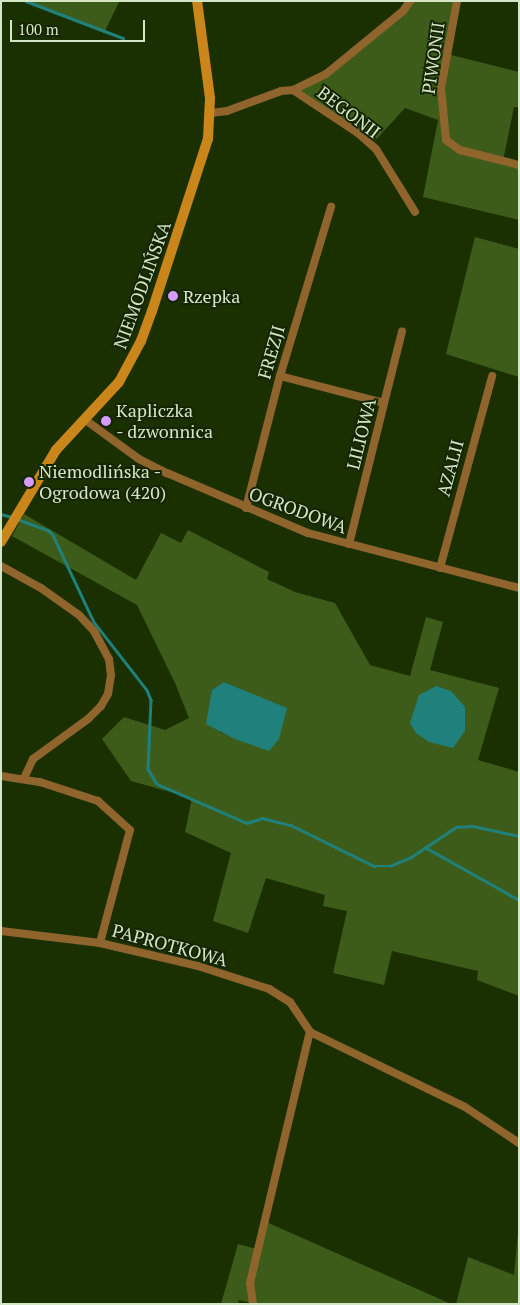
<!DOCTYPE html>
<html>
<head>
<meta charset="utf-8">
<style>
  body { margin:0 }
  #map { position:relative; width:520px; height:1305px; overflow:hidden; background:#1b3000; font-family:"PT Serif",serif }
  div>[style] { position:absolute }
  .green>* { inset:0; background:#3d5c1a }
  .water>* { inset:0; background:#1f807c }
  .stream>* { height:2.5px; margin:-1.25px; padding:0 1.25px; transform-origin:1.25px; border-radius:1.25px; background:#1f807c }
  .minor>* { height:8px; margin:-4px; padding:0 4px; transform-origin:4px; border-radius:4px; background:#90652d }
  .secondary>* { height:10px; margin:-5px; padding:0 5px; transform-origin:5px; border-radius:5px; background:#ca861b }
  .dots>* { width:14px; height:14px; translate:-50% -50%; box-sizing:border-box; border:2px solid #152504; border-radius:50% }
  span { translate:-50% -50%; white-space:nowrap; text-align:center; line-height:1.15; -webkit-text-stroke:4px #152504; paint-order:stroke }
  .street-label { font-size:18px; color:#d3e6c5 }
  .poi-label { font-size:18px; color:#d3e6c5 }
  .left { translate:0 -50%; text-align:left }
  .frame { position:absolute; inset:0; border:2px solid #d3e6c5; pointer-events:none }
  .scale { position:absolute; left:10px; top:20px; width:135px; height:22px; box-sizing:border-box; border:2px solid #d3e6c5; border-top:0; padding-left:6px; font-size:15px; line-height:18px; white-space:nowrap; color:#d3e6c5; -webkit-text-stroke:4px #152504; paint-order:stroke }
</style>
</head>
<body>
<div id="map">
  <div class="green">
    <div style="clip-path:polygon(21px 1px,117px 1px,119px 2px,104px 33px)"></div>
    <div style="clip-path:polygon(410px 1px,457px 1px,447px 54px,519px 72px,519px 107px,514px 107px,503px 161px,519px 165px,519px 220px,423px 197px,438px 120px,405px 108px,371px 145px,293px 90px,326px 74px)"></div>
    <div style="clip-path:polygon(475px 237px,519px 249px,519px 377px,446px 354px)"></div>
    <div style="clip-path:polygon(evenodd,24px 514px,136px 580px,161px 533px,181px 543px,188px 530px,269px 572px,267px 579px,295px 592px,335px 603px,370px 665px,410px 676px,426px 617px,443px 622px,430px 670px,499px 688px,478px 760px,519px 772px,519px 996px,477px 980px,478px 971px,392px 951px,384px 985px,333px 973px,347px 911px,323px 906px,325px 895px,266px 878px,248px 933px,213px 921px,231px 853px,185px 832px,192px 798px,131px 781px,102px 739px,124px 717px,165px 730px,189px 718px,175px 683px,137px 605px,12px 536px,24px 514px,224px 682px,252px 694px,269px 750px,220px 732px,224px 682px)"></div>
    <div style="clip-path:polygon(264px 1221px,451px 1304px,258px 1304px,239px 1300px,238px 1304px,221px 1304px,238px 1244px,257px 1249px)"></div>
    <div style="clip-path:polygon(519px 1222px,519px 1304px,456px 1304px,468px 1257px,514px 1275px)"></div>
  </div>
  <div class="water">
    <div style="clip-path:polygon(224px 682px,287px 708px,279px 739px,269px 751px,235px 739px,206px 724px,212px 690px)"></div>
    <div style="clip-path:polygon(436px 686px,451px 691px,465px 707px,465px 731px,453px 748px,429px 742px,416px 733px,410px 723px,419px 695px)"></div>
  </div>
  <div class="stream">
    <div style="left:26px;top:1px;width:104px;rotate:20.9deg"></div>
    <div style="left:1px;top:514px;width:11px;rotate:15deg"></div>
    <div style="left:17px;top:519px;width:33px;rotate:20deg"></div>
    <div style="left:48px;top:530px;width:7px;rotate:45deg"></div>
    <div style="left:53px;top:535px;width:96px;rotate:64.8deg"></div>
    <div style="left:94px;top:622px;width:86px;rotate:52.1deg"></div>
    <div style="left:147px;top:690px;width:11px;rotate:68deg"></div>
    <div style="left:151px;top:700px;width:69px;rotate:92.5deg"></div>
    <div style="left:148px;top:769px;width:17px;rotate:59deg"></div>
    <div style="left:157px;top:784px;width:98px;rotate:23.4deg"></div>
    <div style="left:247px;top:823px;width:16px;rotate:-18deg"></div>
    <div style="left:262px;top:818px;width:30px;rotate:14deg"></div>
    <div style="left:291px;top:825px;width:93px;rotate:26.3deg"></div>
    <div style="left:374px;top:866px;width:16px"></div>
    <div style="left:390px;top:866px;width:23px;rotate:-23deg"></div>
    <div style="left:411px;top:857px;width:54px;rotate:-33.7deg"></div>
    <div style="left:456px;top:827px;width:17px;rotate:-3deg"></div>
    <div style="left:473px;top:826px;width:47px;rotate:12.3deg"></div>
    <div style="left:425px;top:847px;width:108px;rotate:29.4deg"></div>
  </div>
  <div class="minor">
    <div style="left:457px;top:1px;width:88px;rotate:100.4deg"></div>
    <div style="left:441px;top:88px;width:52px;rotate:84.5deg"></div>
    <div style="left:446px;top:140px;width:17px;rotate:36deg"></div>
    <div style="left:460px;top:150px;width:61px;rotate:14.3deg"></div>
    <div style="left:293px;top:90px;width:78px;rotate:33.5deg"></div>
    <div style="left:358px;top:133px;width:24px;rotate:42deg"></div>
    <div style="left:376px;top:149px;width:74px;rotate:58.2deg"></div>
    <div style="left:211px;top:113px;width:16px;rotate:-7deg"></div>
    <div style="left:227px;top:111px;width:58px;rotate:-20.3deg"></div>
    <div style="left:281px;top:91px;width:12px;rotate:-5deg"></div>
    <div style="left:293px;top:90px;width:37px;rotate:-26deg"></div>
    <div style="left:326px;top:74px;width:99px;rotate:-39.3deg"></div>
    <div style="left:403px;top:11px;width:12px;rotate:-55deg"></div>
    <div style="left:280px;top:376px;width:107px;rotate:14.6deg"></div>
    <div style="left:84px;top:419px;width:68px;rotate:36deg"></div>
    <div style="left:139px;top:459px;width:31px;rotate:27deg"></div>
    <div style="left:167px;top:473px;width:153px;rotate:23.1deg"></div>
    <div style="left:308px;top:533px;width:218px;rotate:14.6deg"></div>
    <div style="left:246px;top:508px;width:136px;rotate:-75.6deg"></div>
    <div style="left:280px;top:376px;width:177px;rotate:-73.2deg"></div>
    <div style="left:349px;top:544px;width:219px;rotate:-76deg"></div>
    <div style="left:1px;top:566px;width:46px;rotate:28.8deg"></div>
    <div style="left:41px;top:588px;width:47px;rotate:35.4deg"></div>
    <div style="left:79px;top:615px;width:22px;rotate:47deg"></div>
    <div style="left:94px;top:631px;width:32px;rotate:62deg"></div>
    <div style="left:109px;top:659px;width:16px;rotate:83deg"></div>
    <div style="left:111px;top:675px;width:19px;rotate:99deg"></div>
    <div style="left:108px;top:694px;width:14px;rotate:120deg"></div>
    <div style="left:101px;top:706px;width:18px;rotate:135deg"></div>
    <div style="left:88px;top:719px;width:68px;rotate:144deg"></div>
    <div style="left:33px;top:759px;width:21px;rotate:115deg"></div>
    <div style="left:440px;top:568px;width:199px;rotate:-74.8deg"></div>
    <div style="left:1px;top:776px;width:39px;rotate:9deg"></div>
    <div style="left:40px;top:782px;width:61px;rotate:18.1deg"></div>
    <div style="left:98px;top:801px;width:43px;rotate:42.2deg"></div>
    <div style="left:130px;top:830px;width:117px;rotate:104.9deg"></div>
    <div style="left:1px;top:931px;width:100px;rotate:6.9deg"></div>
    <div style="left:100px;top:943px;width:101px;rotate:13.2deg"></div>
    <div style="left:198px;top:966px;width:75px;rotate:17.9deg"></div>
    <div style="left:269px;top:989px;width:25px;rotate:32deg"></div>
    <div style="left:290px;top:1002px;width:36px;rotate:56deg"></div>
    <div style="left:310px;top:1032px;width:172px;rotate:25.8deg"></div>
    <div style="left:465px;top:1107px;width:65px;rotate:33.7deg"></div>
    <div style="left:253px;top:1304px;width:21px;rotate:-98deg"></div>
    <div style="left:250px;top:1283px;width:258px;rotate:-76.6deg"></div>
  </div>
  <div class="secondary">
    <div style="left:1px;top:542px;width:107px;rotate:-59.1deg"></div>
    <div style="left:56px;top:450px;width:93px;rotate:-47.2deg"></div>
    <div style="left:119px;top:382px;width:47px;rotate:-61.8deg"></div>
    <div style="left:141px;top:341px;width:32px;rotate:-70deg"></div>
    <div style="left:152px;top:311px;width:181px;rotate:-72deg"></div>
    <div style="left:208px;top:139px;width:41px;rotate:-87.2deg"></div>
    <div style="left:210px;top:98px;width:98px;rotate:-97.6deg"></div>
  </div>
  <div class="dots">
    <div style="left:173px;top:296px;background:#d59cfb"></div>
    <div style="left:106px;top:421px;background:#d59cfb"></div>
    <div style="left:29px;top:482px;background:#d59cfb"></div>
  </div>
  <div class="street-label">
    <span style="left:433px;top:58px;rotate:-82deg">PIWONII</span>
    <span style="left:349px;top:112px;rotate:37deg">BEGONII</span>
    <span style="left:142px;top:285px;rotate:-70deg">NIEMODLIŃSKA</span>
    <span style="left:271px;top:352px;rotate:-74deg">FREZJI</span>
    <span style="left:361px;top:434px;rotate:-76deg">LILIOWA</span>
    <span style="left:450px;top:468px;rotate:-75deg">AZALII</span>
    <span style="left:298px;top:510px;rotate:20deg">OGRODOWA</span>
    <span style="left:170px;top:945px;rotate:15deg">PAPROTKOWA</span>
  </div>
  <div class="poi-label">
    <span class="left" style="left:183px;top:296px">Rzepka</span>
    <span class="left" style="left:116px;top:421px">Kapliczka<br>- dzwonnica</span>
    <span class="left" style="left:39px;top:482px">Niemodlińska -<br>Ogrodowa (420)</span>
  </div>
  <div class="frame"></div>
  <div class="scale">100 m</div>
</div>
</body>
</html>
